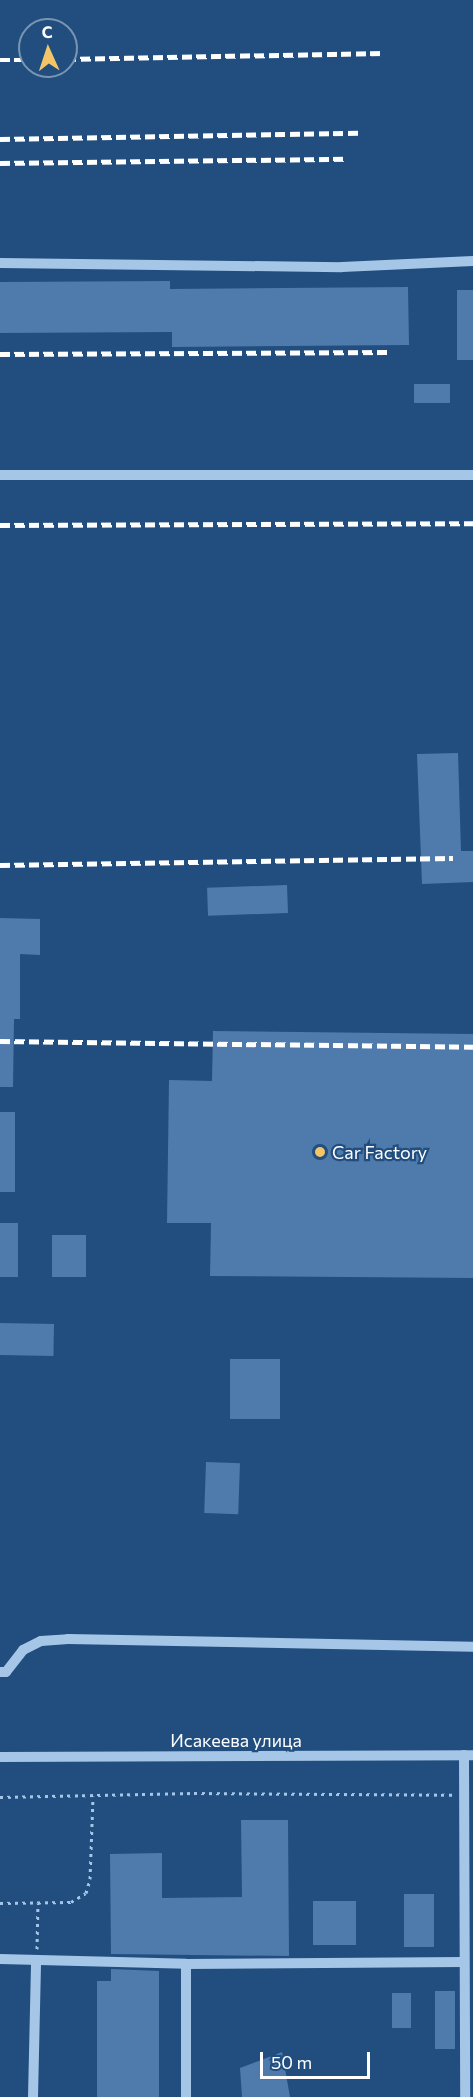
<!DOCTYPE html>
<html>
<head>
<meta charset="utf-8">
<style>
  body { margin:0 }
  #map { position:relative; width:473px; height:2097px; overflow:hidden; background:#214e7f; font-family:Commissioner,sans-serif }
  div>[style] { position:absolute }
  .building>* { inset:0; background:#4e7bab; transform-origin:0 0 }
  .path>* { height:3px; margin-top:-1.5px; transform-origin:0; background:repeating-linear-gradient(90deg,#a6c6e7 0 3px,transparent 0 7.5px) }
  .minor>* { height:10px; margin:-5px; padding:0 5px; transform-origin:5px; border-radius:5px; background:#a6c6e7 }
  .rail>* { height:4.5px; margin-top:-2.25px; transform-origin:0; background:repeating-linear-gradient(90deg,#fff 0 10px,transparent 0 14.5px) }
  .dots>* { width:16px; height:16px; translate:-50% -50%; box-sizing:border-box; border:3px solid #214e7f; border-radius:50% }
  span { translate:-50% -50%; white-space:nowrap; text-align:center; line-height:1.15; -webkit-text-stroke:4.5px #214e7f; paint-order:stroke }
  .poi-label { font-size:18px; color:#fff }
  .left { translate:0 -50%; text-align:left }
  .street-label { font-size:18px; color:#fff }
  .north { position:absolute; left:18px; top:18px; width:60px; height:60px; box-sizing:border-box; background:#214e7f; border:2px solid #7a95b2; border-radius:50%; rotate:357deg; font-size:16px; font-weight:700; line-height:24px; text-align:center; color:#fff }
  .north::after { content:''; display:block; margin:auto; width:21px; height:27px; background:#f4c567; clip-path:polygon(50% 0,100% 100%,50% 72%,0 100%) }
  .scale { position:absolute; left:260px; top:2052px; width:110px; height:27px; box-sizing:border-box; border:3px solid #fff; border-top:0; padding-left:8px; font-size:18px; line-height:21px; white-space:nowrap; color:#fff; -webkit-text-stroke:4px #214e7f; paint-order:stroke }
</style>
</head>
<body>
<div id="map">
  <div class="building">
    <div style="clip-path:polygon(170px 281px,170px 289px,408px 287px,409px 345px,172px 347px,172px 332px,0 333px,0 282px)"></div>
    <div style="left:457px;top:290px;width:16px;height:70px"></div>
    <div style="left:414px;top:384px;width:36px;height:19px"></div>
    <div style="clip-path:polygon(458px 753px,461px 851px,473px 851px,473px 882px,422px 884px,417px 754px)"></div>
    <div style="left:287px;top:885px;width:28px;height:80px;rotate:88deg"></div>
    <div style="clip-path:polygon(0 918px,40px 919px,40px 955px,20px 954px,20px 1019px,14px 1019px,13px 1087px,0 1087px)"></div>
    <div style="clip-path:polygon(213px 1031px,473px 1034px,473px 1278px,210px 1276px,211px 1223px,167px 1223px,169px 1080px,212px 1081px)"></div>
    <div style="left:0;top:1112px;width:15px;height:80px"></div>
    <div style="left:0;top:1223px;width:18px;height:54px"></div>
    <div style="left:52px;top:1235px;width:34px;height:42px"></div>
    <div style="left:0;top:1323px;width:54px;height:32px;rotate:1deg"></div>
    <div style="left:280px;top:1359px;width:60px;height:50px;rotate:90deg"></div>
    <div style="left:206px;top:1462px;width:34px;height:51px;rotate:2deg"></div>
    <div style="clip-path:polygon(241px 1820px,288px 1820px,289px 1956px,111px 1954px,110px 1854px,162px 1853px,162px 1898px,242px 1897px)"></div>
    <div style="left:404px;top:1894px;width:30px;height:53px"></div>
    <div style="left:313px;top:1901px;width:43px;height:44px"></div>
    <div style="clip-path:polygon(111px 1969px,159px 1971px,159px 2097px,97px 2097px,97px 1981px,111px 1981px)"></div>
    <div style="left:435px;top:1991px;width:20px;height:58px"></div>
    <div style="left:392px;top:1993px;width:19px;height:35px"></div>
    <div style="clip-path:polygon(282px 2052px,290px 2097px,242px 2097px,240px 2068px)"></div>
  </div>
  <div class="path">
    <div style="left:0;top:1797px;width:194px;rotate:-1.2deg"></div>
    <div style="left:194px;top:1793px;width:259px;rotate:0.4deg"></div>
    <div style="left:0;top:1903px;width:71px;rotate:-0.8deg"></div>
    <div style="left:71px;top:1902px;width:17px;rotate:-31deg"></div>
    <div style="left:86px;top:1893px;width:15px;rotate:-74deg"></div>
    <div style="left:90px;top:1879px;width:83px;rotate:-87.9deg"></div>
    <div style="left:37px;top:1949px;width:46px;rotate:-88.8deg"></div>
  </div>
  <div class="minor">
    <div style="left:0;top:263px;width:342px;rotate:0.7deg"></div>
    <div style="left:342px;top:267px;width:131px;rotate:-2.6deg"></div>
    <div style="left:0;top:475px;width:473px"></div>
    <div style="left:0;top:1672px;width:6px"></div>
    <div style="left:6px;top:1672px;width:28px;rotate:-52deg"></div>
    <div style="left:23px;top:1650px;width:20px;rotate:-27deg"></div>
    <div style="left:41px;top:1641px;width:27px;rotate:-4deg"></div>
    <div style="left:68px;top:1639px;width:405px;rotate:1.1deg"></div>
    <div style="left:464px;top:1755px;width:342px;rotate:89.8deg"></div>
    <div style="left:0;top:1757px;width:473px;rotate:-0.2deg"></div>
    <div style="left:0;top:1959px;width:186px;rotate:1.5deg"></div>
    <div style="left:186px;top:1964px;width:278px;rotate:-0.4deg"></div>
    <div style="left:186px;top:1964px;width:133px;rotate:90deg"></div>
    <div style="left:33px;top:2097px;width:137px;rotate:-88.7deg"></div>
  </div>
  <div class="rail">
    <div style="left:66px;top:59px;width:318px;rotate:-1.1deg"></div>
    <div style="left:0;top:60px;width:30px"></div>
    <div style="left:0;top:139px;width:360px;rotate:-1deg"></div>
    <div style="left:0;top:163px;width:347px;rotate:-0.7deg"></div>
    <div style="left:0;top:354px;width:389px;rotate:-0.3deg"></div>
    <div style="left:0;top:525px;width:473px;rotate:-0.2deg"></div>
    <div style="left:0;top:865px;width:453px;rotate:-0.9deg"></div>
    <div style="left:0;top:1041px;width:473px;rotate:0.7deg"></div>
  </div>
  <div class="dots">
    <div style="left:320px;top:1152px;background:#f4c567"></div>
  </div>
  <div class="poi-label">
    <span class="left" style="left:332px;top:1152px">Car Factory</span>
  </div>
  <div class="street-label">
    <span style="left:236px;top:1740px">Исакеева улица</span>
  </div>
  <div class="north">С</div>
  <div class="scale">50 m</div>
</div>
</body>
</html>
